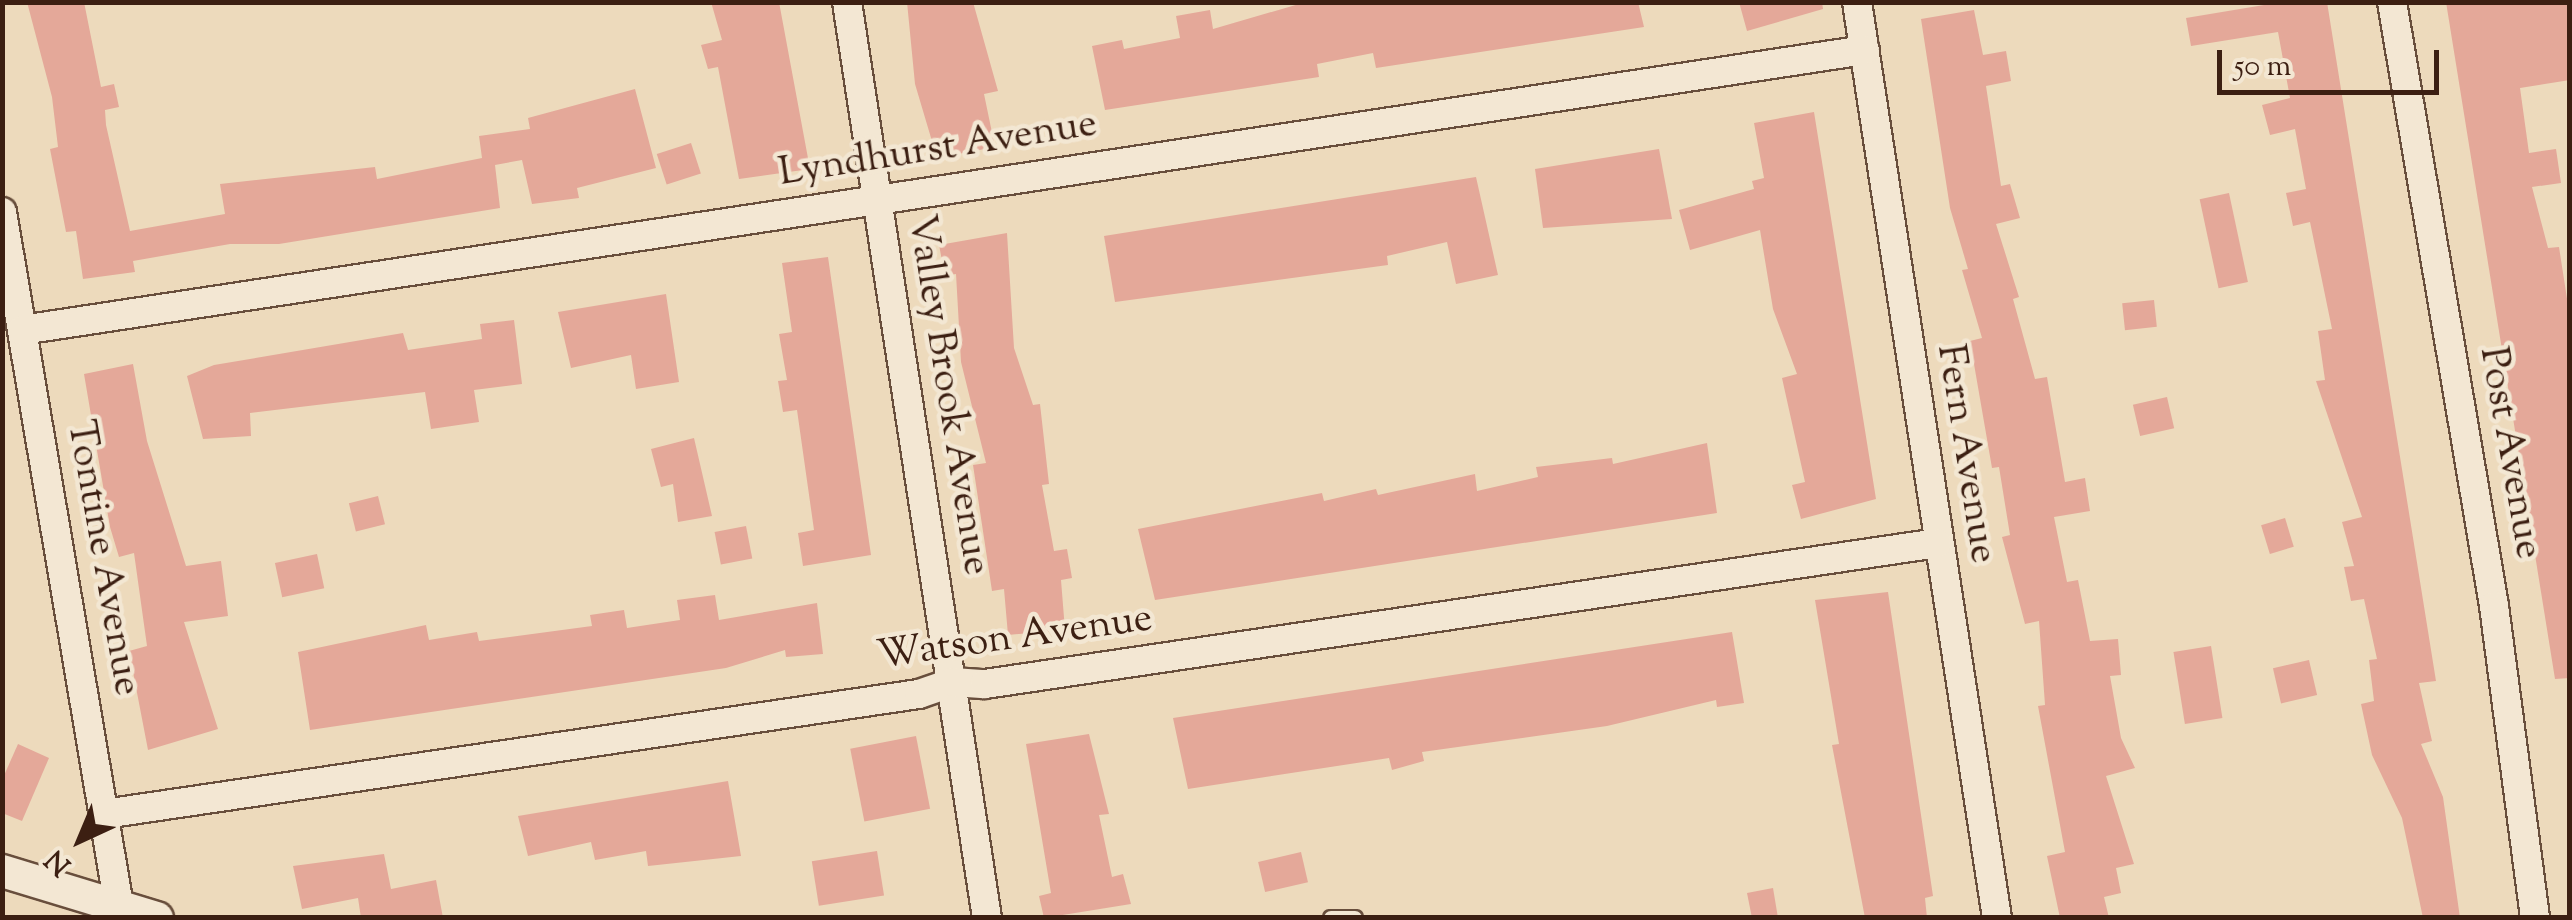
<!DOCTYPE html>
<html>
<head>
<meta charset="utf-8">
<style>
  body { margin:0 }
  #map { position:relative; width:2572px; height:920px; overflow:hidden; background:#eddabc; font-family:"Sorts Mill Goudy",serif }
  div>[style] { position:absolute }
  .building>* { inset:0; background:#e4a899; transform-origin:0 0 }
  .roads { filter:drop-shadow(2px 0 #684e3c) drop-shadow(-2px 0 #684e3c) drop-shadow(0 2px #684e3c) drop-shadow(0 -2px #684e3c) }
  .service>* { height:14px; margin:-7px; padding:0 7px; transform-origin:7px; border-radius:7px; background:#f3e7d3 }
  .minor>* { height:28px; margin:-14px; padding:0 14px; transform-origin:14px; border-radius:14px; background:#f3e7d3 }
  .tertiary>* { height:32px; margin:-16px; padding:0 16px; transform-origin:16px; border-radius:16px; background:#f3e7d3 }
  span { translate:-50% -50%; white-space:nowrap; text-align:center; line-height:1.15; -webkit-text-stroke:9px #f3e7d3; paint-order:stroke }
  .street-label { font-size:40px; color:#3c1f12 }
  .frame { position:absolute; inset:0; border:5px solid #3c1f12; pointer-events:none }
  .north { position:absolute; left:30px; top:790px; width:100px; height:100px; -webkit-text-stroke:8px #f3e7d3; paint-order:stroke; rotate:224deg; font-size:28px; font-weight:700; line-height:40px; text-align:center; color:#3c1f12 }
  .north::after { content:''; display:block; margin:auto; width:35px; height:45px; background:#3c1f12; clip-path:polygon(50% 0,100% 100%,50% 72%,0 100%) }
  .scale { position:absolute; left:2217px; top:50px; width:222px; height:45px; box-sizing:border-box; border:5px solid #3c1f12; border-top:0; padding-left:12px; font-size:30px; line-height:35px; white-space:nowrap; color:#3c1f12; -webkit-text-stroke:8px #f3e7d3; paint-order:stroke }
</style>
</head>
<body>
<div id="map">
  <div class="building">
    <div style="clip-path:polygon(27px 2px,84px 2px,101px 87px,114px 84px,119px 107px,105px 110px,106px 125px,130px 231px,225px 214px,220px 184px,375px 167px,377px 179px,482px 158px,479px 136px,530px 129px,528px 118px,635px 89px,656px 168px,577px 188px,579px 198px,532px 204px,522px 160px,495px 165px,500px 208px,279px 244px,230px 244px,133px 261px,135px 272px,83px 279px,76px 231px,66px 232px,50px 149px,58px 147px,52px 97px)"></div>
    <div style="clip-path:polygon(711px 2px,779px 2px,810px 169px,739px 179px,718px 67px,708px 69px,701px 45px,722px 40px)"></div>
    <div style="clip-path:polygon(907px 2px,973px 2px,998px 91px,984px 94px,995px 147px,937px 158px,915px 84px)"></div>
    <div style="clip-path:polygon(1306px 2px,1638px 2px,1644px 27px,1376px 68px,1373px 53px,1317px 64px,1319px 77px,1105px 110px,1092px 46px,1122px 40px,1124px 49px,1180px 38px,1176px 16px,1210px 10px,1213px 29px)"></div>
    <div style="clip-path:polygon(1739px 2px,1822px 2px,1823px 9px,1747px 31px)"></div>
    <div style="clip-path:polygon(2282px 2px,2327px 2px,2436px 681px,2419px 683px,2432px 741px,2421px 744px,2443px 797px,2460px 918px,2423px 918px,2402px 818px,2372px 755px,2361px 704px,2374px 701px,2369px 660px,2377px 659px,2364px 599px,2351px 601px,2344px 567px,2354px 566px,2342px 522px,2362px 517px,2316px 381px,2325px 380px,2318px 331px,2332px 329px,2310px 222px,2293px 226px,2286px 193px,2306px 189px,2295px 129px,2270px 135px,2262px 105px,2290px 98px,2278px 32px,2191px 46px,2186px 18px)"></div>
    <div style="clip-path:polygon(2446px 2px,2570px 2px,2570px 80px,2520px 88px,2529px 153px,2556px 149px,2561px 183px,2532px 187px,2548px 248px,2559px 247px,2570px 318px,2570px 678px,2555px 679px)"></div>
    <div style="clip-path:polygon(1974px 10px,1983px 55px,2006px 51px,2011px 81px,1986px 86px,2001px 186px,2010px 184px,2020px 218px,1996px 224px,2019px 297px,2013px 299px,2035px 379px,2047px 377px,2065px 482px,2085px 478px,2090px 511px,2054px 517px,2067px 582px,2078px 580px,2090px 641px,2118px 639px,2121px 675px,2110px 676px,2121px 738px,2135px 768px,2106px 776px,2134px 864px,2116px 868px,2121px 893px,2104px 897px,2109px 918px,2060px 918px,2047px 856px,2065px 852px,2038px 706px,2045px 705px,2039px 621px,2025px 624px,2002px 537px,2010px 535px,1999px 467px,1992px 468px,1970px 341px,1982px 338px,1962px 270px,1968px 269px,1950px 208px,1921px 19px)"></div>
    <div style="clip-path:polygon(1814px 112px,1876px 499px,1801px 519px,1792px 485px,1805px 482px,1782px 378px,1797px 374px,1773px 309px,1760px 230px,1690px 250px,1679px 210px,1754px 189px,1752px 181px,1764px 178px,1754px 123px)"></div>
    <div style="left:691px;top:143px;width:32px;height:36px;rotate:72deg"></div>
    <div style="clip-path:polygon(1659px 149px,1672px 219px,1543px 228px,1535px 169px)"></div>
    <div style="clip-path:polygon(1476px 177px,1498px 275px,1456px 284px,1447px 242px,1387px 256px,1388px 265px,1115px 302px,1104px 236px)"></div>
    <div style="left:2229px;top:193px;width:91px;height:30px;rotate:78deg"></div>
    <div style="clip-path:polygon(1007px 233px,1014px 348px,1033px 405px,1040px 404px,1049px 484px,1042px 485px,1054px 551px,1067px 549px,1072px 578px,1061px 580px,1065px 630px,1008px 635px,1004px 589px,992px 591px,973px 465px,986px 463px,961px 362px,956px 274px,945px 276px,939px 245px)"></div>
    <div style="clip-path:polygon(828px 257px,871px 555px,803px 566px,798px 533px,814px 530px,797px 410px,783px 412px,778px 381px,787px 380px,779px 334px,792px 332px,782px 263px)"></div>
    <div style="clip-path:polygon(666px 294px,679px 382px,636px 389px,631px 355px,571px 368px,558px 312px)"></div>
    <div style="left:2154px;top:300px;width:27px;height:32px;rotate:84deg"></div>
    <div style="clip-path:polygon(514px 320px,522px 384px,474px 390px,479px 422px,431px 429px,425px 392px,250px 413px,251px 436px,203px 439px,187px 376px,214px 365px,403px 333px,408px 350px,482px 339px,480px 324px)"></div>
    <div style="clip-path:polygon(133px 364px,147px 441px,186px 566px,221px 561px,228px 616px,184px 622px,218px 729px,148px 750px,129px 651px,147px 646px,134px 553px,119px 557px,110px 527px,84px 374px)"></div>
    <div style="left:2167px;top:397px;width:32px;height:35px;rotate:77deg"></div>
    <div style="clip-path:polygon(694px 438px,712px 516px,678px 522px,673px 484px,661px 487px,651px 449px)"></div>
    <div style="clip-path:polygon(1707px 443px,1717px 513px,1155px 600px,1138px 529px,1322px 493px,1324px 501px,1376px 489px,1378px 495px,1475px 474px,1477px 491px,1538px 477px,1536px 467px,1612px 458px,1613px 464px)"></div>
    <div style="left:378px;top:496px;width:29px;height:30px;rotate:76deg"></div>
    <div style="left:2285px;top:518px;width:30px;height:25px;rotate:73deg"></div>
    <div style="left:746px;top:526px;width:33px;height:32px;rotate:79deg"></div>
    <div style="left:317px;top:554px;width:35px;height:43px;rotate:78deg"></div>
    <div style="clip-path:polygon(1888px 592px,1933px 896px,1925px 898px,1927px 918px,1865px 918px,1832px 745px,1839px 744px,1815px 600px)"></div>
    <div style="clip-path:polygon(715px 595px,719px 620px,817px 603px,823px 654px,786px 657px,785px 650px,726px 668px,310px 730px,298px 652px,426px 625px,429px 640px,477px 632px,479px 641px,592px 626px,590px 615px,624px 610px,627px 628px,680px 620px,677px 600px)"></div>
    <div style="clip-path:polygon(1732px 632px,1744px 703px,1717px 707px,1716px 700px,1607px 726px,1422px 752px,1424px 761px,1392px 770px,1389px 758px,1188px 789px,1173px 718px)"></div>
    <div style="left:2211px;top:646px;width:73px;height:38px;rotate:81deg"></div>
    <div style="left:2309px;top:660px;width:36px;height:37px;rotate:77deg"></div>
    <div style="clip-path:polygon(1089px 734px,1109px 814px,1099px 815px,1112px 877px,1123px 874px,1131px 904px,1044px 918px,1039px 896px,1051px 893px,1026px 744px)"></div>
    <div style="left:916px;top:736px;width:74px;height:67px;rotate:79deg"></div>
    <div style="clip-path:polygon(18px 744px,49px 758px,22px 821px,2px 813px,2px 780px)"></div>
    <div style="clip-path:polygon(728px 781px,741px 856px,648px 866px,646px 851px,595px 860px,591px 842px,528px 856px,518px 816px)"></div>
    <div style="left:877px;top:851px;width:45px;height:66px;rotate:81deg"></div>
    <div style="left:1301px;top:852px;width:31px;height:44px;rotate:77deg"></div>
    <div style="clip-path:polygon(384px 854px,391px 889px,436px 880px,443px 918px,361px 918px,358px 898px,302px 909px,293px 866px)"></div>
    <div style="clip-path:polygon(1773px 888px,1778px 918px,1752px 918px,1747px 893px)"></div>
  </div>
  <div class="roads">
    <div class="service">
      <div style="left:1331px;top:918px;width:24px"></div>
    </div>
    <div class="minor">
      <div style="left:847px;top:2px;width:927px;rotate:81.31deg"></div>
      <div style="left:1857px;top:2px;width:927px;rotate:81.31deg"></div>
      <div style="left:2392px;top:2px;width:613px;rotate:80.41deg"></div>
      <div style="left:2494px;top:606px;width:315px;rotate:82.5deg"></div>
      <div style="left:2px;top:212px;width:716px;rotate:80.43deg"></div>
      <div style="left:22px;top:330px;width:1864px;rotate:-8.64deg"></div>
      <div style="left:104px;top:814px;width:824px;rotate:-8.38deg"></div>
      <div style="left:919px;top:694px;width:36px;rotate:-19deg"></div>
      <div style="left:953px;top:682px;width:32px;rotate:4deg"></div>
      <div style="left:985px;top:684px;width:962px;rotate:-8.42deg"></div>
    </div>
    <div class="tertiary">
      <div style="left:2px;top:871px;width:162px;rotate:16.9deg"></div>
    </div>
  </div>
  <div class="street-label">
    <span style="left:938px;top:150px;rotate:-9deg">Lyndhurst Avenue</span>
    <span style="left:947px;top:395px;rotate:81deg">Valley Brook Avenue</span>
    <span style="left:2509px;top:453px;rotate:80deg">Post Avenue</span>
    <span style="left:1965px;top:454px;rotate:81deg">Fern Avenue</span>
    <span style="left:102px;top:558px;rotate:80deg">Tontine Avenue</span>
    <span style="left:1015px;top:639px;rotate:-8deg">Watson Avenue</span>
  </div>
  <div class="frame"></div>
  <div class="north">N</div>
  <div class="scale">50 m</div>
</div>
</body>
</html>
